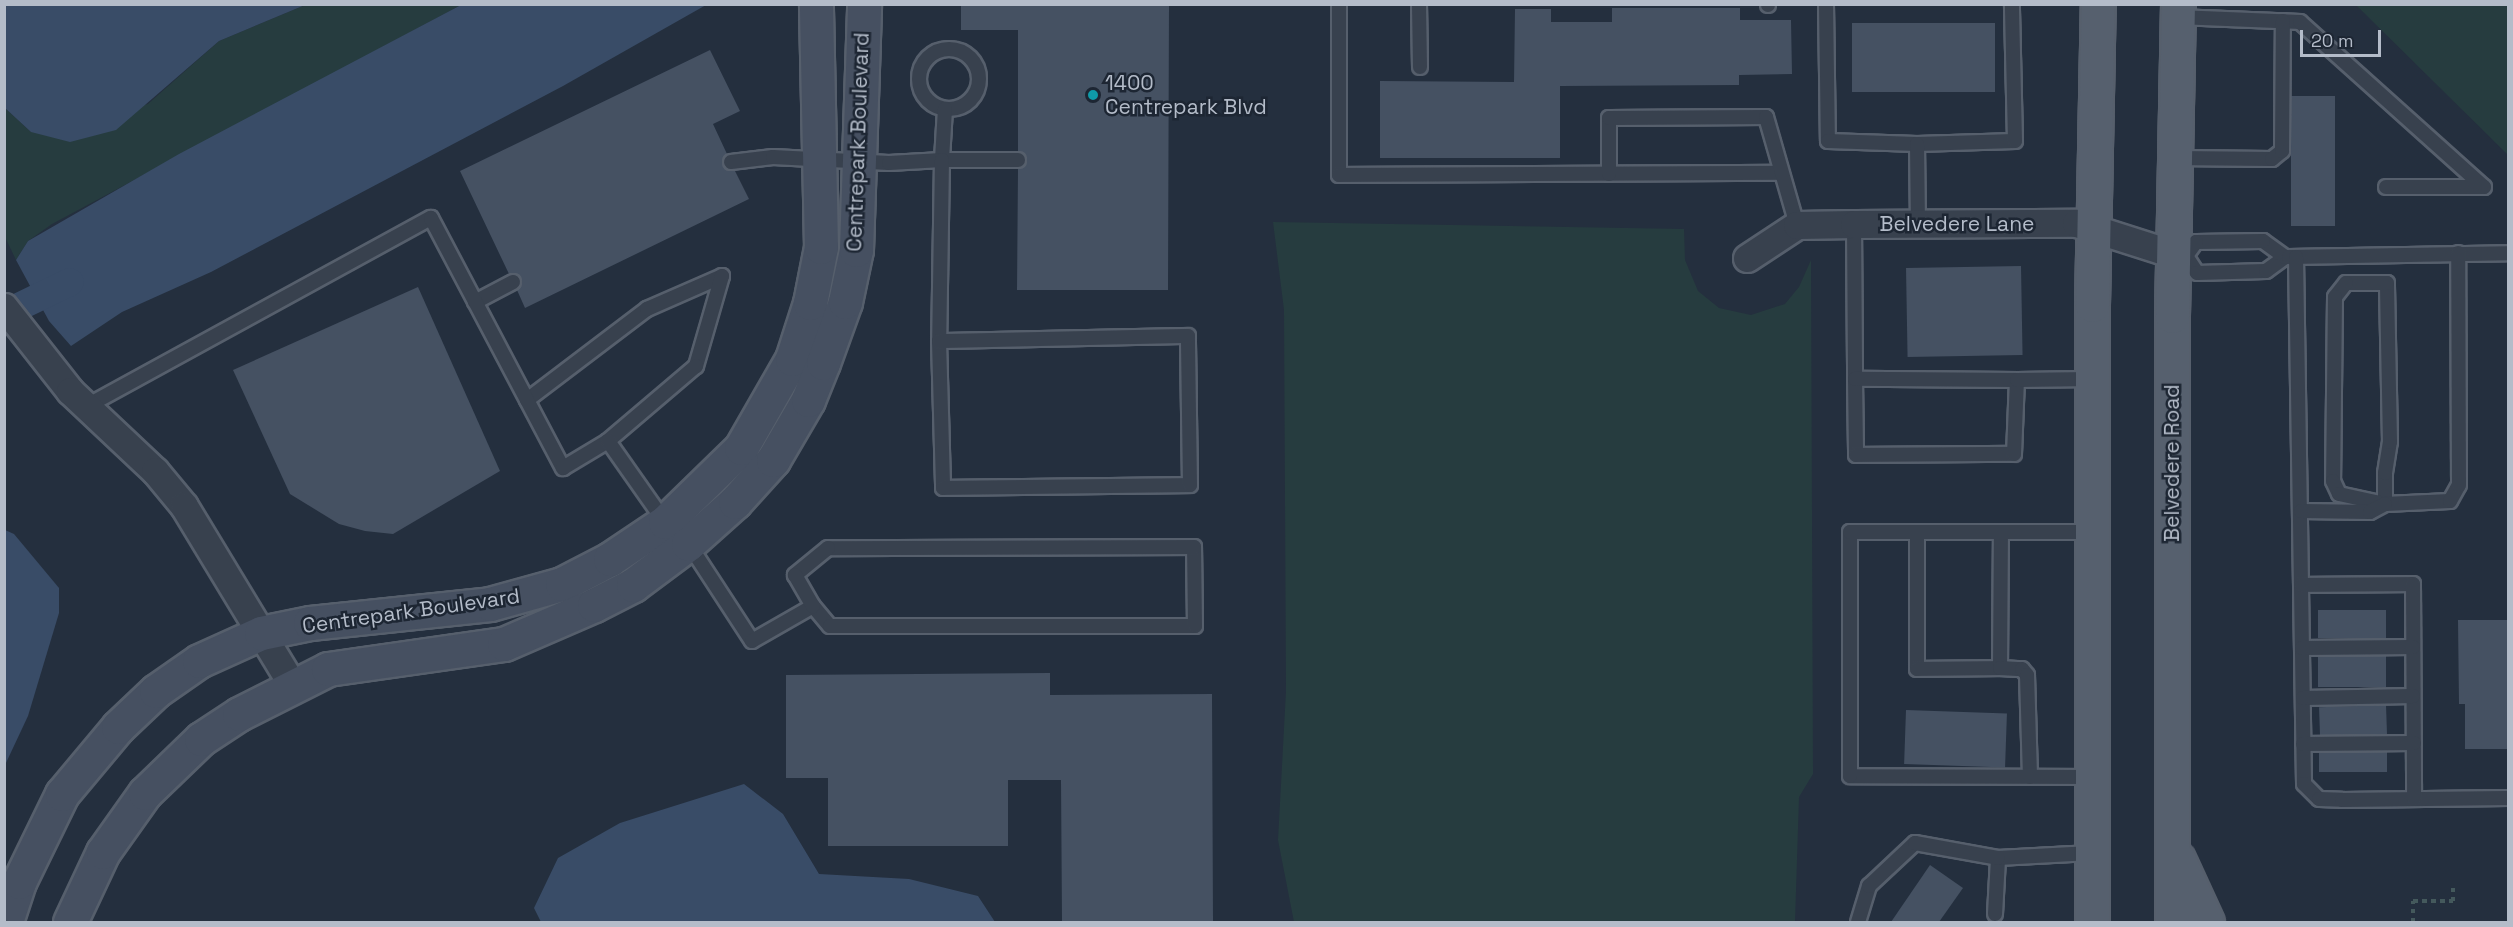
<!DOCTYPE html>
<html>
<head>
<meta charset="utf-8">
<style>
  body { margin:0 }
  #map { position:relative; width:2513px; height:927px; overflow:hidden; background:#242f3e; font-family:"Space Grotesk",sans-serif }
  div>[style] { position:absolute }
  .green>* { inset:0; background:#263c3f }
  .water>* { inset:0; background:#394c67 }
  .canal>* { height:28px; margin:-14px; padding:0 14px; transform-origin:14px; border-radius:14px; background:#394c67 }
  .building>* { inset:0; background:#455162; transform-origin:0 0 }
  .path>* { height:4px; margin-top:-2px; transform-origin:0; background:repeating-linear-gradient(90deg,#44595c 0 4.5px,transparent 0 9px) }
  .roads { filter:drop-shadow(2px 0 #565f6c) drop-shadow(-2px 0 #565f6c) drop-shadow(0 2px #565f6c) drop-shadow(0 -2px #565f6c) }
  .lane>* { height:14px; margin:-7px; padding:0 7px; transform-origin:7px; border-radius:7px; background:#38414e }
  .lane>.ring { margin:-7px; padding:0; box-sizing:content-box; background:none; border:14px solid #38414e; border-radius:50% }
  .street>* { height:27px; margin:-13.5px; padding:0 13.5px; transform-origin:13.5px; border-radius:13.5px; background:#38414e }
  .secondary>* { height:33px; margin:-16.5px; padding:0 16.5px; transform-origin:16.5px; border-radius:16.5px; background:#465061 }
  .primary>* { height:33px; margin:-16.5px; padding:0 16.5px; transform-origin:16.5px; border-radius:16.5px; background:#56606e }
  .dots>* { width:16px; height:16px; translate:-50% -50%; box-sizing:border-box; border:3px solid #1d2633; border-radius:50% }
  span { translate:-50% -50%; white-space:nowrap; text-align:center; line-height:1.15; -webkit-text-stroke:5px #1d2633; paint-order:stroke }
  .poi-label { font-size:21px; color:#b4bcc9 }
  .left { translate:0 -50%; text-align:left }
  .street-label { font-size:21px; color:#b4bcc9 }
  .frame { position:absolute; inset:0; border:6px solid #b4bcc9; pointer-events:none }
  .scale { position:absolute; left:2300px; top:30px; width:81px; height:27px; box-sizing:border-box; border:3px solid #b4bcc9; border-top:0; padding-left:8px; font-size:18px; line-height:21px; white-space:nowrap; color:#b4bcc9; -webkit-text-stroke:4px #1d2633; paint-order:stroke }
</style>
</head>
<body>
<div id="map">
  <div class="green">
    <div style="clip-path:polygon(305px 5px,461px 5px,52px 224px,28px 241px,16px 260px,5px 237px,5px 108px,31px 132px,148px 104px,219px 41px)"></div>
    <div style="clip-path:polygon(2356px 5px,2508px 5px,2508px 155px)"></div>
    <div style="clip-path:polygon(1273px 222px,1684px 229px,1685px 260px,1698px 291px,1719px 308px,1751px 315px,1785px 304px,1799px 287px,1811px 260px,1813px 774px,1799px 797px,1795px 922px,1294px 922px,1278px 840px,1286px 691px,1284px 310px)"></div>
  </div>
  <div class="water">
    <div style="clip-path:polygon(5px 4px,305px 4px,305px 5px,219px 41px,116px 130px,70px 142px,31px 132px,5px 108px)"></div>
    <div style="clip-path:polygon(461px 5px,706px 5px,563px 86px,211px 272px,122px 312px,71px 346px,49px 321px,16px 260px,28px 241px,179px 154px)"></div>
    <div style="clip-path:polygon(5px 530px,14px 534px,59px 588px,59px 613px,28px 716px,5px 765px)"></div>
    <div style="clip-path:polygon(744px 784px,783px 814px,819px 874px,909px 879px,978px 896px,995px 922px,541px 922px,534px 908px,558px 858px,620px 823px)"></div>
  </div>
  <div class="canal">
    <div style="left:4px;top:314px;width:73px;rotate:-25.9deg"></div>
  </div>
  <div class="building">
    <div style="clip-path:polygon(961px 4px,1169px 4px,1168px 290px,1017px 290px,1018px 169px,1027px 161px,1018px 151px,1018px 30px,961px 30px)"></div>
    <div style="clip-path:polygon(1612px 8px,1740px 8px,1740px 20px,1791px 20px,1792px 74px,1739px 75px,1739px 85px,1560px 86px,1560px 158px,1380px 158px,1380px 81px,1514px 82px,1515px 9px,1551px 9px,1551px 22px,1612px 22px)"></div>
    <div style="left:1995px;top:23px;width:69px;height:143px;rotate:90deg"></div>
    <div style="clip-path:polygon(710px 50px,740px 111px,713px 124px,727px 154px,722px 164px,727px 170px,735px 171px,749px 199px,525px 308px,517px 290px,521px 278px,509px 274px,460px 171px)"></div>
    <div style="left:2291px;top:96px;width:44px;height:130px"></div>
    <div style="left:2021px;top:266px;width:89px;height:115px;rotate:89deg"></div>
    <div style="clip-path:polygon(418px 287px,500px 471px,393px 534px,365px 531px,339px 524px,290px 494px,233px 370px)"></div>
    <div style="left:2386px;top:610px;width:28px;height:68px;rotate:90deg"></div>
    <div style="clip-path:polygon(2458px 620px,2508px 620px,2508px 749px,2465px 749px,2465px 704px,2459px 704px)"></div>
    <div style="left:2386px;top:656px;width:31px;height:68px;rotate:90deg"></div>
    <div style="clip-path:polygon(1050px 673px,1050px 695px,1212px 694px,1213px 922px,1062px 922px,1061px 780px,1008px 780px,1008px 846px,828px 846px,828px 778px,786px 778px,786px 675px)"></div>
    <div style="left:2386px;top:705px;width:29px;height:67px;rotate:88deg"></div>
    <div style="left:1906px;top:710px;width:101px;height:54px;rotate:2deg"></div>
    <div style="left:2387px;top:752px;width:20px;height:68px;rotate:90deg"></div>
    <div style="clip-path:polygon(1930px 865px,1963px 888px,1939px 922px,1891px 922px)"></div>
  </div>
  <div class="path">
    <div style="left:2413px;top:922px;width:21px;rotate:-90deg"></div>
    <div style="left:2413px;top:901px;width:40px"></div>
    <div style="left:2453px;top:901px;width:13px;rotate:-90deg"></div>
  </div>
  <div class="roads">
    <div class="lane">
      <div style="left:1339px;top:4px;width:171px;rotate:90deg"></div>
      <div style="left:1339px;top:175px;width:441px;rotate:-0.3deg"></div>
      <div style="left:1419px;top:4px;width:63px;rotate:89.1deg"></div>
      <div style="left:1768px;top:4px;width:1px;rotate:90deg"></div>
      <div style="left:1826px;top:4px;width:137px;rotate:89.2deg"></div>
      <div style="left:1828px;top:141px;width:89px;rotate:1.9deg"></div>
      <div style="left:1917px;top:144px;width:98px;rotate:-1.8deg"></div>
      <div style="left:2015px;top:141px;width:137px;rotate:-91.3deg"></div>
      <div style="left:2178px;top:17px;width:122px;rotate:2.3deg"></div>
      <div style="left:2300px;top:22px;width:247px;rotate:41.9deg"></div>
      <div style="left:2484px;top:187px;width:98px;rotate:180deg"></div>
      <div class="ring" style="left:919px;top:49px;width:46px;height:46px"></div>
      <div style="left:945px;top:109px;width:51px;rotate:93.4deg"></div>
      <div style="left:942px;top:160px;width:76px"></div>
      <div style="left:1917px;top:144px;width:80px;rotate:89.3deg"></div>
      <div style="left:2174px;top:158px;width:98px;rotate:0.6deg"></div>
      <div style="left:2272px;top:159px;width:13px;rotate:-39deg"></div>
      <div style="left:2282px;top:151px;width:130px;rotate:-89.6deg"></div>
      <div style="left:731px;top:162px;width:42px;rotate:-6.8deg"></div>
      <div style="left:773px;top:157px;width:116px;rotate:3deg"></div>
      <div style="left:889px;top:163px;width:53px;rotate:-3.2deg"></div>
      <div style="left:942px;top:160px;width:181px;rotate:90.9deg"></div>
      <div style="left:939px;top:341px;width:147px;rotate:88.4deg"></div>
      <div style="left:943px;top:488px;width:247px;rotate:-0.7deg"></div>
      <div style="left:1190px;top:485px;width:149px;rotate:-90.8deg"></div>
      <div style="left:1188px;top:336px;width:249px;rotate:178.8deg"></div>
      <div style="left:1609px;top:174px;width:56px;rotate:-90deg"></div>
      <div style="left:1609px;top:118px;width:157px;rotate:-0.4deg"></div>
      <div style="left:1766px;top:117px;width:112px;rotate:74deg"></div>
      <div style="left:1854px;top:224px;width:155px;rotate:89.6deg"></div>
      <div style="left:1855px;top:379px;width:76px;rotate:89.2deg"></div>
      <div style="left:1856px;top:455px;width:158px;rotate:-0.4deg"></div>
      <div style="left:2014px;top:454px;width:74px;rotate:-87.7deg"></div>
      <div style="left:2017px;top:380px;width:162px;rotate:-179.6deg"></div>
      <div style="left:2175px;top:254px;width:11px;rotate:10deg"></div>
      <div style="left:2186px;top:256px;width:20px;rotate:57deg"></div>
      <div style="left:2197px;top:273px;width:69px;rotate:-1.7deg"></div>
      <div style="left:2266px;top:271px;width:24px;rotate:-36deg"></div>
      <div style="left:2285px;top:257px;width:27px;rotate:-144deg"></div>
      <div style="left:2263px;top:241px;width:67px;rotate:179.1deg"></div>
      <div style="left:2196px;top:242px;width:17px;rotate:126deg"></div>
      <div style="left:2289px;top:257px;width:219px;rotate:-1deg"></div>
      <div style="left:2296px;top:257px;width:527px;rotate:89.13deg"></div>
      <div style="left:2304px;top:784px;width:21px;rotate:45deg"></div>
      <div style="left:2319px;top:799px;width:23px;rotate:2deg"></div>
      <div style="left:2342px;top:800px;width:166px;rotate:-0.7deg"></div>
      <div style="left:475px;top:302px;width:43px;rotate:-27.8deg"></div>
      <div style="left:2017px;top:380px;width:75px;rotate:-0.8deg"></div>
      <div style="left:527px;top:400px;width:151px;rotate:-37.2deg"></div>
      <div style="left:647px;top:309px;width:82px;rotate:-23.7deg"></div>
      <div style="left:722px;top:276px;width:94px;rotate:106.1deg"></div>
      <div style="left:696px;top:366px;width:116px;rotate:139.6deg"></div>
      <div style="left:87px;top:406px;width:392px;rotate:-28.7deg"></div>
      <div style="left:431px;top:218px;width:283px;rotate:62.2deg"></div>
      <div style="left:563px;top:468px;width:52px;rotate:-31deg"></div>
      <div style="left:608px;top:441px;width:99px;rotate:54.9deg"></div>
      <div style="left:2385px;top:504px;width:31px;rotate:-90deg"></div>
      <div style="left:2385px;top:473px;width:31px;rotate:-81deg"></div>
      <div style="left:2390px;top:442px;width:159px;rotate:-91.1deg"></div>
      <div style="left:2387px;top:283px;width:41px;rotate:180deg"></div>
      <div style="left:2346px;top:283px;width:18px;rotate:128deg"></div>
      <div style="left:2335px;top:297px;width:184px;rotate:90.6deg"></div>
      <div style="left:2333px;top:481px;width:14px;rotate:65deg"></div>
      <div style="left:2339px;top:494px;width:47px;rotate:12.3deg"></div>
      <div style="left:2385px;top:504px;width:65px;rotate:-2.6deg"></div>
      <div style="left:2450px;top:501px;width:18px;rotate:-61deg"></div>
      <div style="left:2459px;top:485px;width:232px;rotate:-90.2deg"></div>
      <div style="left:2301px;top:511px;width:69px;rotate:0.8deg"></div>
      <div style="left:2370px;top:512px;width:17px;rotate:-28deg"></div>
      <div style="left:1917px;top:532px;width:137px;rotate:90deg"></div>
      <div style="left:1917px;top:669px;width:83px;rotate:-0.7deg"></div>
      <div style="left:2000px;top:668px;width:136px;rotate:-89.6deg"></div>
      <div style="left:688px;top:543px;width:117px;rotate:56.9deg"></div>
      <div style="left:752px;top:641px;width:70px;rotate:-29.8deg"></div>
      <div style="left:813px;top:606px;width:26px;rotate:50deg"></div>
      <div style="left:830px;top:626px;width:365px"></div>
      <div style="left:1195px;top:626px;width:79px;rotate:-90.7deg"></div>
      <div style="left:1194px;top:547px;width:366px;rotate:179.8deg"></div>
      <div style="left:828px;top:548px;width:43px;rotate:140.7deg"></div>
      <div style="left:795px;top:575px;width:36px;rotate:60deg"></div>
      <div style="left:2301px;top:585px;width:112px;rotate:-0.5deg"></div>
      <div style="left:2413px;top:584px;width:215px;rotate:89.7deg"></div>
      <div style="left:2302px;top:648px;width:111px;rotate:-0.5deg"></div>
      <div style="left:2000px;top:668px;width:22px;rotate:3deg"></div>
      <div style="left:2022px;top:669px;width:8px;rotate:50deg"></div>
      <div style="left:2027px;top:675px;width:102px;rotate:88.3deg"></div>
      <div style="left:2303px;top:698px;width:110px;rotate:-1deg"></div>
      <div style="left:2303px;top:744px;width:111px;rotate:-0.5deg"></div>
      <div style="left:2091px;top:777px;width:241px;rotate:-179.8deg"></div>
      <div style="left:1850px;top:776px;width:244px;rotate:-90deg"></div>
      <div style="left:1850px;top:532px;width:242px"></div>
      <div style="left:1995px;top:914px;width:56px;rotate:-86.9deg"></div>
      <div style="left:1998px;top:858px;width:93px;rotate:-3.1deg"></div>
      <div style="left:1858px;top:922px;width:38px;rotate:-73deg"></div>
      <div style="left:1869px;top:886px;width:63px;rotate:-43.1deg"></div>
      <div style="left:1915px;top:843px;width:84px;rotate:10.2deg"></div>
    </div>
    <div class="street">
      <div style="left:1747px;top:258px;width:60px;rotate:-33.4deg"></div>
      <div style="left:1797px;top:225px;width:57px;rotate:-1deg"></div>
      <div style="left:1854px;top:224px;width:222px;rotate:-0.3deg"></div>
      <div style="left:2076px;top:223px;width:102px;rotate:17.7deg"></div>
      <div style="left:4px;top:307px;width:107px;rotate:51.8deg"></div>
      <div style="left:70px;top:391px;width:117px;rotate:43.3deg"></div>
      <div style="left:155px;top:471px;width:45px;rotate:50.4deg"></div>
      <div style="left:184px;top:506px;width:208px;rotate:58.8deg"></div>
    </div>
    <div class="secondary">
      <div style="left:6px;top:922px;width:42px;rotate:-72deg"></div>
      <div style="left:19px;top:882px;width:98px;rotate:-64deg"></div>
      <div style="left:62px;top:794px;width:87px;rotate:-50.1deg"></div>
      <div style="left:118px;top:727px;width:52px;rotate:-43.5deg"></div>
      <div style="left:156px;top:691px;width:52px;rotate:-34.9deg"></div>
      <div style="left:199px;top:661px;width:68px;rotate:-24.3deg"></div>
      <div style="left:261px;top:633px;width:50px;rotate:-11.5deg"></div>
      <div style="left:310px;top:623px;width:181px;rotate:-6deg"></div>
      <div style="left:490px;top:604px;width:75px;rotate:-15.5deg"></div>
      <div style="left:562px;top:584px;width:54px;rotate:-27.5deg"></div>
      <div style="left:610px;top:559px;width:66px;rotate:-33.9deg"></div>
      <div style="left:665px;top:522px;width:106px;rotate:-44.2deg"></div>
      <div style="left:741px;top:448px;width:103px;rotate:-60.2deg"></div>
      <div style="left:792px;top:359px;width:59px;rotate:-72.2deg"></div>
      <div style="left:810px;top:303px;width:57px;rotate:-78.9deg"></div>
      <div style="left:821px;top:247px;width:243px;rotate:-91.2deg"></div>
      <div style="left:70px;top:922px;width:77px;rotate:-64.8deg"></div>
      <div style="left:103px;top:852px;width:72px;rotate:-54.6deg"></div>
      <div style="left:145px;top:793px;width:78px;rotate:-44deg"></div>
      <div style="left:201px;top:739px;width:45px;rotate:-33.3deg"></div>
      <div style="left:239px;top:714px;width:100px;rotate:-26.8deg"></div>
      <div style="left:328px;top:669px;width:178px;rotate:-8.1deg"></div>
      <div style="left:504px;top:644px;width:98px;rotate:-23.4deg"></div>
      <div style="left:594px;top:605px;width:44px;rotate:-27.1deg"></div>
      <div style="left:633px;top:585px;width:69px;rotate:-36.7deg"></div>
      <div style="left:688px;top:544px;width:63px;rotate:-41.8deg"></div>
      <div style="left:735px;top:502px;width:57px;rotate:-47.9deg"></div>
      <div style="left:773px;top:460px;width:69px;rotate:-59.7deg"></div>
      <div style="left:808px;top:400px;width:40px;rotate:-68deg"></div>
      <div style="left:823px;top:363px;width:65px;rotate:-70.2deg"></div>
      <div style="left:845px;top:302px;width:53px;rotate:-78.1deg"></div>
      <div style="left:856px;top:250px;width:246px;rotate:-88.1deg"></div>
    </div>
    <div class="primary">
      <div style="left:2178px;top:859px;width:69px;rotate:65.3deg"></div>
      <div style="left:2092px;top:922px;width:617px;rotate:-90deg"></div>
      <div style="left:2092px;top:305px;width:301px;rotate:-88.9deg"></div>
      <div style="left:2172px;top:922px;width:606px;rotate:-90deg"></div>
      <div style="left:2172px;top:316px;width:312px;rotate:-88.9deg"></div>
    </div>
  </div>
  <div class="dots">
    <div style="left:1093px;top:95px;background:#0f9aa8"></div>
  </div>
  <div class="poi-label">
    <span class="left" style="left:1105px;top:95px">1400<br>Centrepark Blvd</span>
  </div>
  <div class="street-label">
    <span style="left:858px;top:142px;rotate:-88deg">Centrepark Boulevard</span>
    <span style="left:1957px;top:224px">Belvedere Lane</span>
    <span style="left:2172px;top:463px;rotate:-90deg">Belvedere Road</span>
    <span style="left:411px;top:611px;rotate:-8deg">Centrepark Boulevard</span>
  </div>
  <div class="frame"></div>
  <div class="scale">20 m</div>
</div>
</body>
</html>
